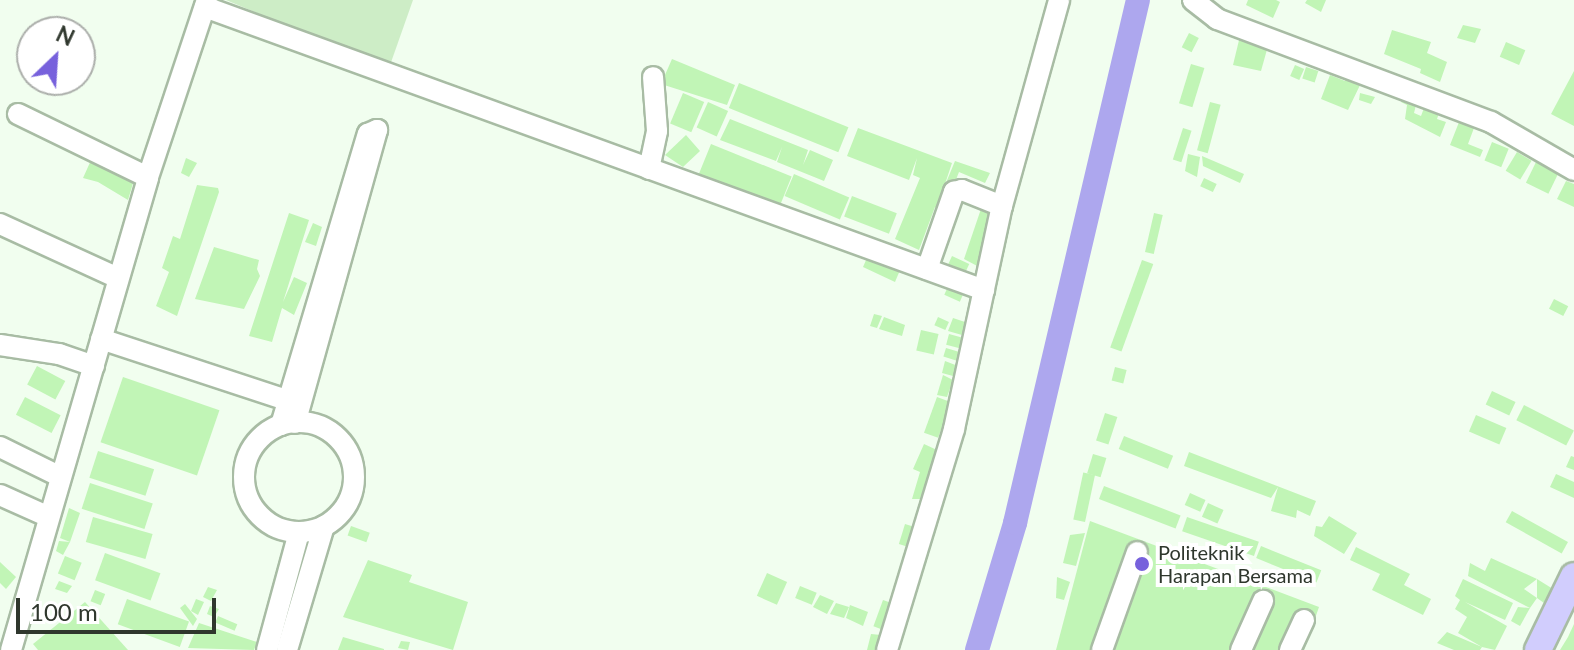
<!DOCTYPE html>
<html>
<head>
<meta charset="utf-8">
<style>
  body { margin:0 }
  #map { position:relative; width:1574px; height:650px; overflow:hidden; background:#f1feef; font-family:Lato,sans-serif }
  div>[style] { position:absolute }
  .green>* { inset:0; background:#cdedc6 }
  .river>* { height:24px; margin:-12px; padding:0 12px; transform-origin:12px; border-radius:12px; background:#ada7ee }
  .building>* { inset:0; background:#c1f5b6; transform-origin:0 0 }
  .roads { filter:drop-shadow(2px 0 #a8bca4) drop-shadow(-2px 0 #a8bca4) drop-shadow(0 2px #a8bca4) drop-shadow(0 -2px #a8bca4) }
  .minor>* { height:20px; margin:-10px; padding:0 10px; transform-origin:10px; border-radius:10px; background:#fff }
  .minor>.ring { margin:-10px; padding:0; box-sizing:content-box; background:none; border:20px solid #fff; border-radius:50% }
  .major>* { height:26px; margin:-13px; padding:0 13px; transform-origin:13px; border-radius:13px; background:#d1cdfd }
  .dots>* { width:22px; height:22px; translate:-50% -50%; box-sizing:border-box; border:4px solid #fff; border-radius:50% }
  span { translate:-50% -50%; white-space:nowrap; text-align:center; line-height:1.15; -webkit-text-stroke:8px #fff; paint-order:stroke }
  .poi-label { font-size:20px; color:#2f372d }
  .left { translate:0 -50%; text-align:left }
  .north { position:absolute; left:16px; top:16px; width:80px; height:80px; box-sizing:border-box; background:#fff; border:2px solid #acafab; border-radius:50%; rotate:25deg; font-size:22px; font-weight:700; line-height:32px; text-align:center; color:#2f372d }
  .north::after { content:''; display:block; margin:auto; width:28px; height:36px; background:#7761dc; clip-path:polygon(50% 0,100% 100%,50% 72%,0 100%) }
  .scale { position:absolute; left:16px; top:598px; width:200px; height:36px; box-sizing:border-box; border:4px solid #2f372d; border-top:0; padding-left:10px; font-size:24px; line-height:28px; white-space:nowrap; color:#2f372d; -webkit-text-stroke:6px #fff; paint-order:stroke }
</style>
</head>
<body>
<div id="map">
  <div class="green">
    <div style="clip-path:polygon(226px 0,413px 0,389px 68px)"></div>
  </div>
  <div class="river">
    <div style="left:977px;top:650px;width:133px;rotate:-73.3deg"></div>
    <div style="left:1015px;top:523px;width:537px;rotate:-76.77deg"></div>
  </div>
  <div class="building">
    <div style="clip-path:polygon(1248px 0,1276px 0,1280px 2px,1273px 18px,1246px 5px)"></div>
    <div style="clip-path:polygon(1307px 0,1326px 0,1321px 12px,1305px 3px)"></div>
    <div style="clip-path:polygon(1463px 25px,1481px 29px,1475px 43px,1457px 38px)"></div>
    <div style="clip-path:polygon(1392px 30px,1431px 42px,1427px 53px,1447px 62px,1440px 82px,1420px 73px,1421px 69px,1384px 54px)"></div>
    <div style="left:1189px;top:33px;width:11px;height:16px;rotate:27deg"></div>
    <div style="clip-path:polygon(1240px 36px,1268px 46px,1261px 71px,1233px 65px)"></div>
    <div style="left:1506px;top:42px;width:21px;height:16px;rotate:23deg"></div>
    <div style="clip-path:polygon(672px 59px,735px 85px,727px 105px,661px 84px)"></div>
    <div style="left:1191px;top:64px;width:14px;height:41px;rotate:17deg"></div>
    <div style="left:1295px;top:65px;width:10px;height:12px;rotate:24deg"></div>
    <div style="left:1306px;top:67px;width:13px;height:12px;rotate:18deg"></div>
    <div style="clip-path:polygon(1574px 71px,1574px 126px,1551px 114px)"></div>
    <div style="clip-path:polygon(1347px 74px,1362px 81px,1348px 110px,1321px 99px,1330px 75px,1345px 81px)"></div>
    <div style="left:739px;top:83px;width:118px;height:27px;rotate:22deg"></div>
    <div style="clip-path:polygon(1405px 91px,1417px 101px,1414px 113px,1421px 116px,1424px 108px,1439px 113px,1437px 119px,1446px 122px,1440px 137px,1405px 119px,1407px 105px,1401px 102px)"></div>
    <div style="left:683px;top:93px;width:23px;height:33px;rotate:23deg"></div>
    <div style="clip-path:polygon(1360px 93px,1375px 97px,1371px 104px,1359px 100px)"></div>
    <div style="left:708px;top:102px;width:22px;height:28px;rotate:24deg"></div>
    <div style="left:1210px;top:102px;width:11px;height:50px;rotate:15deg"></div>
    <div style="clip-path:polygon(1461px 117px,1474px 128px,1468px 144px,1483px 150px,1480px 157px,1450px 145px)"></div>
    <div style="clip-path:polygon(730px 119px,808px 150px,803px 165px,810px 150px,833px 160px,824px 181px,777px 162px,782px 147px,776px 161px,720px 140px)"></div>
    <div style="clip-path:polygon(858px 128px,952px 163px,943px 190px,955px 161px,990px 173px,985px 183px,959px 172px,943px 212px,935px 207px,919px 250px,895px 239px,920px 178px,913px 175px,917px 158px,909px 180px,847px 156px)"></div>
    <div style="left:1183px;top:128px;width:9px;height:33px;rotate:18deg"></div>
    <div style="clip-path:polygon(686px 135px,700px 151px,683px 167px,665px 155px)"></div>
    <div style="left:1492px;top:142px;width:18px;height:20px;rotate:22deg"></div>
    <div style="left:711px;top:144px;width:87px;height:33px;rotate:22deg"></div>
    <div style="left:1517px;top:152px;width:17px;height:22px;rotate:31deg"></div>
    <div style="clip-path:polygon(1188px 154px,1200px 157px,1197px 177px,1185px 171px)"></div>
    <div style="clip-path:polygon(1202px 156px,1244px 174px,1240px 183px,1203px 166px)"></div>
    <div style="clip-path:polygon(92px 158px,134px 180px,128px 200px,98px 182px,83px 178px)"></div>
    <div style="clip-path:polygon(186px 158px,197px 163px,189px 177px,181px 173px)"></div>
    <div style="left:1536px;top:162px;width:25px;height:23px;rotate:26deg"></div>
    <div style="left:794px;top:174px;width:60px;height:24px;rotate:23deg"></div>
    <div style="left:1204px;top:178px;width:14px;height:9px;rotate:25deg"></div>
    <div style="clip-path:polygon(1566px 181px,1574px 184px,1574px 207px,1557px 199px)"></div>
    <div style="clip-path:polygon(197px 185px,218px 188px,219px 192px,177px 316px,156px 306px,169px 272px,162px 268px,173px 236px,180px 239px)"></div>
    <div style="left:852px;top:196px;width:48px;height:22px;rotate:21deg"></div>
    <div style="clip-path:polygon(984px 200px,999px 207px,981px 268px,964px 259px)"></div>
    <div style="clip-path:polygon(289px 213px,309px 220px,283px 302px,294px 277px,307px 283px,294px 315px,282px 308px,272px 342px,249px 336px)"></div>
    <div style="left:1154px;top:213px;width:9px;height:40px;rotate:13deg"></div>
    <div style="clip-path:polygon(313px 223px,322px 227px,316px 246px,305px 242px)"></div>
    <div style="clip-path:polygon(214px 247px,259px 260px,257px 269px,260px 276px,244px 309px,195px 299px)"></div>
    <div style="clip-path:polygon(870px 251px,903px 263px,895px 282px,863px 267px)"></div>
    <div style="left:952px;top:256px;width:19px;height:12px;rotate:25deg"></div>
    <div style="left:1142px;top:260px;width:12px;height:93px;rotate:20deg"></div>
    <div style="left:950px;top:282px;width:17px;height:14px;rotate:24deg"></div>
    <div style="left:1554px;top:299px;width:16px;height:11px;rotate:27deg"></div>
    <div style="clip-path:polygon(874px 314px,882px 316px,877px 328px,870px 326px)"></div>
    <div style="clip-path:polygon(884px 317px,905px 325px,902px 336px,879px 329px)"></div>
    <div style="left:938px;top:317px;width:12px;height:9px;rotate:24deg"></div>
    <div style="clip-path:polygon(953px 318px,965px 322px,962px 335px,948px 331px)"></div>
    <div style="left:921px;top:330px;width:18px;height:21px;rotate:13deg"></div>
    <div style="left:949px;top:334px;width:16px;height:11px;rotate:15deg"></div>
    <div style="left:946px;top:348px;width:14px;height:9px;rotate:17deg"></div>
    <div style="clip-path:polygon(945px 361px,958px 366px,953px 376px,942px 373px)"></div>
    <div style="left:37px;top:366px;width:32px;height:21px;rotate:28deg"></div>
    <div style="left:1115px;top:367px;width:12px;height:14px;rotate:14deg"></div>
    <div style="clip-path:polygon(943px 375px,953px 380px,947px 397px,937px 395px)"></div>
    <div style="left:123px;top:377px;width:102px;height:69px;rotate:19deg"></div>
    <div style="left:1492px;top:391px;width:26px;height:15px;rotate:25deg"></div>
    <div style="left:25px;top:397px;width:40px;height:20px;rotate:27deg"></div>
    <div style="left:937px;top:397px;width:15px;height:38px;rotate:20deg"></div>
    <div style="left:1524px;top:405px;width:56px;height:17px;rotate:27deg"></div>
    <div style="left:1105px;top:413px;width:13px;height:29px;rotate:18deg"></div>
    <div style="left:1476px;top:415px;width:33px;height:18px;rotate:23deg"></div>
    <div style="left:1124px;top:436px;width:53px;height:14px;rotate:22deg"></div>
    <div style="clip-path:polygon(924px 444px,937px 450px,920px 499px,912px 499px,920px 472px,913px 469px)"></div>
    <div style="left:98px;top:451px;width:59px;height:28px;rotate:18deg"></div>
    <div style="clip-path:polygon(1189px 452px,1316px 501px,1310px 516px,1297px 510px,1296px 518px,1271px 511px,1278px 487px,1271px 498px,1184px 466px)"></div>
    <div style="left:1093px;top:454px;width:14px;height:20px;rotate:17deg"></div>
    <div style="clip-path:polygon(1571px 456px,1574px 457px,1574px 470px,1566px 467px)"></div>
    <div style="clip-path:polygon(1556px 474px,1574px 482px,1574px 498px,1550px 487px)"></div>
    <div style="left:1095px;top:475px;width:48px;height:12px;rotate:102deg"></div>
    <div style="left:90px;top:483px;width:66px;height:27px;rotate:18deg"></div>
    <div style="left:1104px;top:486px;width:82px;height:14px;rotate:21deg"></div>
    <div style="left:1190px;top:493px;width:17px;height:13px;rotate:24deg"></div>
    <div style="left:1208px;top:503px;width:17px;height:15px;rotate:24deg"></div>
    <div style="clip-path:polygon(69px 508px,80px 513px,70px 542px,60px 538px)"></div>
    <div style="left:1512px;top:511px;width:64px;height:13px;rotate:29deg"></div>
    <div style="clip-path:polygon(1329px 516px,1357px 533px,1344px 554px,1314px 536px,1316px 526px,1322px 527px)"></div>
    <div style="left:93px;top:517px;width:62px;height:26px;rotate:16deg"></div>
    <div style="left:1187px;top:517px;width:76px;height:15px;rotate:19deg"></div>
    <div style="clip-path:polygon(1090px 521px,1319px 607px,1304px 650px,1056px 650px)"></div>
    <div style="left:905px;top:524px;width:10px;height:21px;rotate:17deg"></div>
    <div style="left:351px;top:526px;width:20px;height:10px;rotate:20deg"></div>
    <div style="clip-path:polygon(1085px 533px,1076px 566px,1063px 563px,1070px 535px)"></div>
    <div style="clip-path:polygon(59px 541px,70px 542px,63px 555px,56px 551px)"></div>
    <div style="left:1261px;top:546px;width:65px;height:13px;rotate:22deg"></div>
    <div style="clip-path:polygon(1356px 547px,1410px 574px,1404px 585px,1431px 599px,1423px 615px,1372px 590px,1380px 574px,1350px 560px)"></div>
    <div style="left:105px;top:553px;width:59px;height:29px;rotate:20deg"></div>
    <div style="left:65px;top:556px;width:18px;height:19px;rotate:22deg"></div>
    <div style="clip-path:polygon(1491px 558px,1537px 579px,1524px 589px,1537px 598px,1530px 608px,1468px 576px,1470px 563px,1485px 571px)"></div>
    <div style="clip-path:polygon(368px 560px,412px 575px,409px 582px,468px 602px,453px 650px,343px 617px)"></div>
    <div style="clip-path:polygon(0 562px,16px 577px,6px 589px,0 583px)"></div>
    <div style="left:767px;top:573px;width:22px;height:25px;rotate:24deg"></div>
    <div style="clip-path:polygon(1057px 577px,1070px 582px,1064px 600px,1056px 598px)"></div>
    <div style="clip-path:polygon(1463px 579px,1513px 603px,1505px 620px,1465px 602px,1507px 626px,1495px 650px,1482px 647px,1480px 650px,1454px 650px,1437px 643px,1447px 632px,1482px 647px,1458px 633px,1467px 617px,1455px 609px,1460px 600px,1455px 596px)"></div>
    <div style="clip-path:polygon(1537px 579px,1553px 589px,1544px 603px,1537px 598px)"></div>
    <div style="clip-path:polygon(59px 581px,72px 586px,67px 593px,55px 589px)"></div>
    <div style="left:800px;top:586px;width:18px;height:13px;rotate:22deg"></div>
    <div style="clip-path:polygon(208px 587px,217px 590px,211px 601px,203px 597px)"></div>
    <div style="left:95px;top:590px;width:11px;height:12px;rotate:22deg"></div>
    <div style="clip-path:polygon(820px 595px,834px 601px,827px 614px,813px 607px)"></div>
    <div style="left:127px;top:599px;width:66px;height:27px;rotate:20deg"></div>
    <div style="clip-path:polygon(196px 599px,204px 602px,198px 615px,191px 611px)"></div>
    <div style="left:883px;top:600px;width:12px;height:28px;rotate:20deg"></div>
    <div style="clip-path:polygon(85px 602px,128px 650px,38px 650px,33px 644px)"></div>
    <div style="clip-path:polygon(836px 603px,849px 607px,844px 618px,830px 614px)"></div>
    <div style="clip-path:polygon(185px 604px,197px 619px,193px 626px,180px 608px)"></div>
    <div style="clip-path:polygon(850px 605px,868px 612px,863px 626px,846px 618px)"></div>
    <div style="clip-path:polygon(210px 606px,219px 609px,214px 617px,207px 614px)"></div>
    <div style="clip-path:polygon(1518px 607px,1530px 608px,1520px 626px,1511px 621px)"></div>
    <div style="left:218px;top:616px;width:21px;height:7px;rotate:23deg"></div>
    <div style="clip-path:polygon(199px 623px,257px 642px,254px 650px,188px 648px)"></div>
    <div style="clip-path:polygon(1574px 624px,1574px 650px,1560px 650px,1568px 637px)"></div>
    <div style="clip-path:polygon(871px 634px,881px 635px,877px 650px,867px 650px)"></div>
    <div style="clip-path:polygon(343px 637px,384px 649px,384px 650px,338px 650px)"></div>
    <div style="clip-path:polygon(401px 641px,410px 642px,408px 650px,398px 648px)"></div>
  </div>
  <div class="roads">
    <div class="minor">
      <div style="left:1193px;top:0;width:31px;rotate:38deg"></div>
      <div style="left:1217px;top:19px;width:293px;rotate:20.6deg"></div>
      <div style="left:1491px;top:122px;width:96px;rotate:30deg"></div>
      <div style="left:205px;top:7px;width:829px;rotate:19.97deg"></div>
      <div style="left:18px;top:114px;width:144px;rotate:25.9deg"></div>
      <div style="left:649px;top:169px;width:39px;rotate:-78deg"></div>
      <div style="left:657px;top:131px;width:54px;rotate:-94.2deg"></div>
      <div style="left:0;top:224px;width:130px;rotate:24.6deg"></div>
      <div style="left:927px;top:269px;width:82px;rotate:-70.7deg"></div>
      <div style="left:954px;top:192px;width:8px;rotate:-14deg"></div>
      <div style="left:962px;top:190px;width:43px;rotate:21.8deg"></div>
      <div style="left:101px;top:339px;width:196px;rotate:18.2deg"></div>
      <div style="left:0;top:345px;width:60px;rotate:8.7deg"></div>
      <div style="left:59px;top:354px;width:37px;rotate:19deg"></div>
      <div class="ring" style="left:244px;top:422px;width:90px;height:90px"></div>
      <div style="left:281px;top:425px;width:304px;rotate:-73.4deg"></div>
      <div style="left:368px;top:134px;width:10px;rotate:-24deg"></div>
      <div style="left:377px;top:130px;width:304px;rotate:105.6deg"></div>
      <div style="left:0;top:447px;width:66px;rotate:26.2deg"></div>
      <div style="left:0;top:495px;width:51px;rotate:24.1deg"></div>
      <div style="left:11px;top:650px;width:492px;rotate:-73.8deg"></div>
      <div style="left:148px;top:177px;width:187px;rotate:-71.6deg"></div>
      <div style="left:267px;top:650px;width:122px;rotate:-74.8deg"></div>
      <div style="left:287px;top:650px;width:129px;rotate:-73.4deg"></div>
      <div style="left:887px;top:650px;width:231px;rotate:-73.1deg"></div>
      <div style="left:954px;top:429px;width:228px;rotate:-77.9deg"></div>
      <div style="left:1002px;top:206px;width:214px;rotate:-74.5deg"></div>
      <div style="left:1102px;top:650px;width:104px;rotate:-70.3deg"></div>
      <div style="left:1241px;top:650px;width:54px;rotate:-65.8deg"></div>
      <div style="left:1290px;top:650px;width:33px;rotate:-65deg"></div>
    </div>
    <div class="major">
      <div style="left:1538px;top:650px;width:82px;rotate:-64.1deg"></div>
    </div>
  </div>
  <div class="dots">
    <div style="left:1142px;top:564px;background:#7761dc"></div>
  </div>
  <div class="poi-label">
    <span class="left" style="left:1158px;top:564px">Politeknik<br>Harapan Bersama</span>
  </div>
  <div class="north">N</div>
  <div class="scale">100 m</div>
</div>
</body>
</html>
